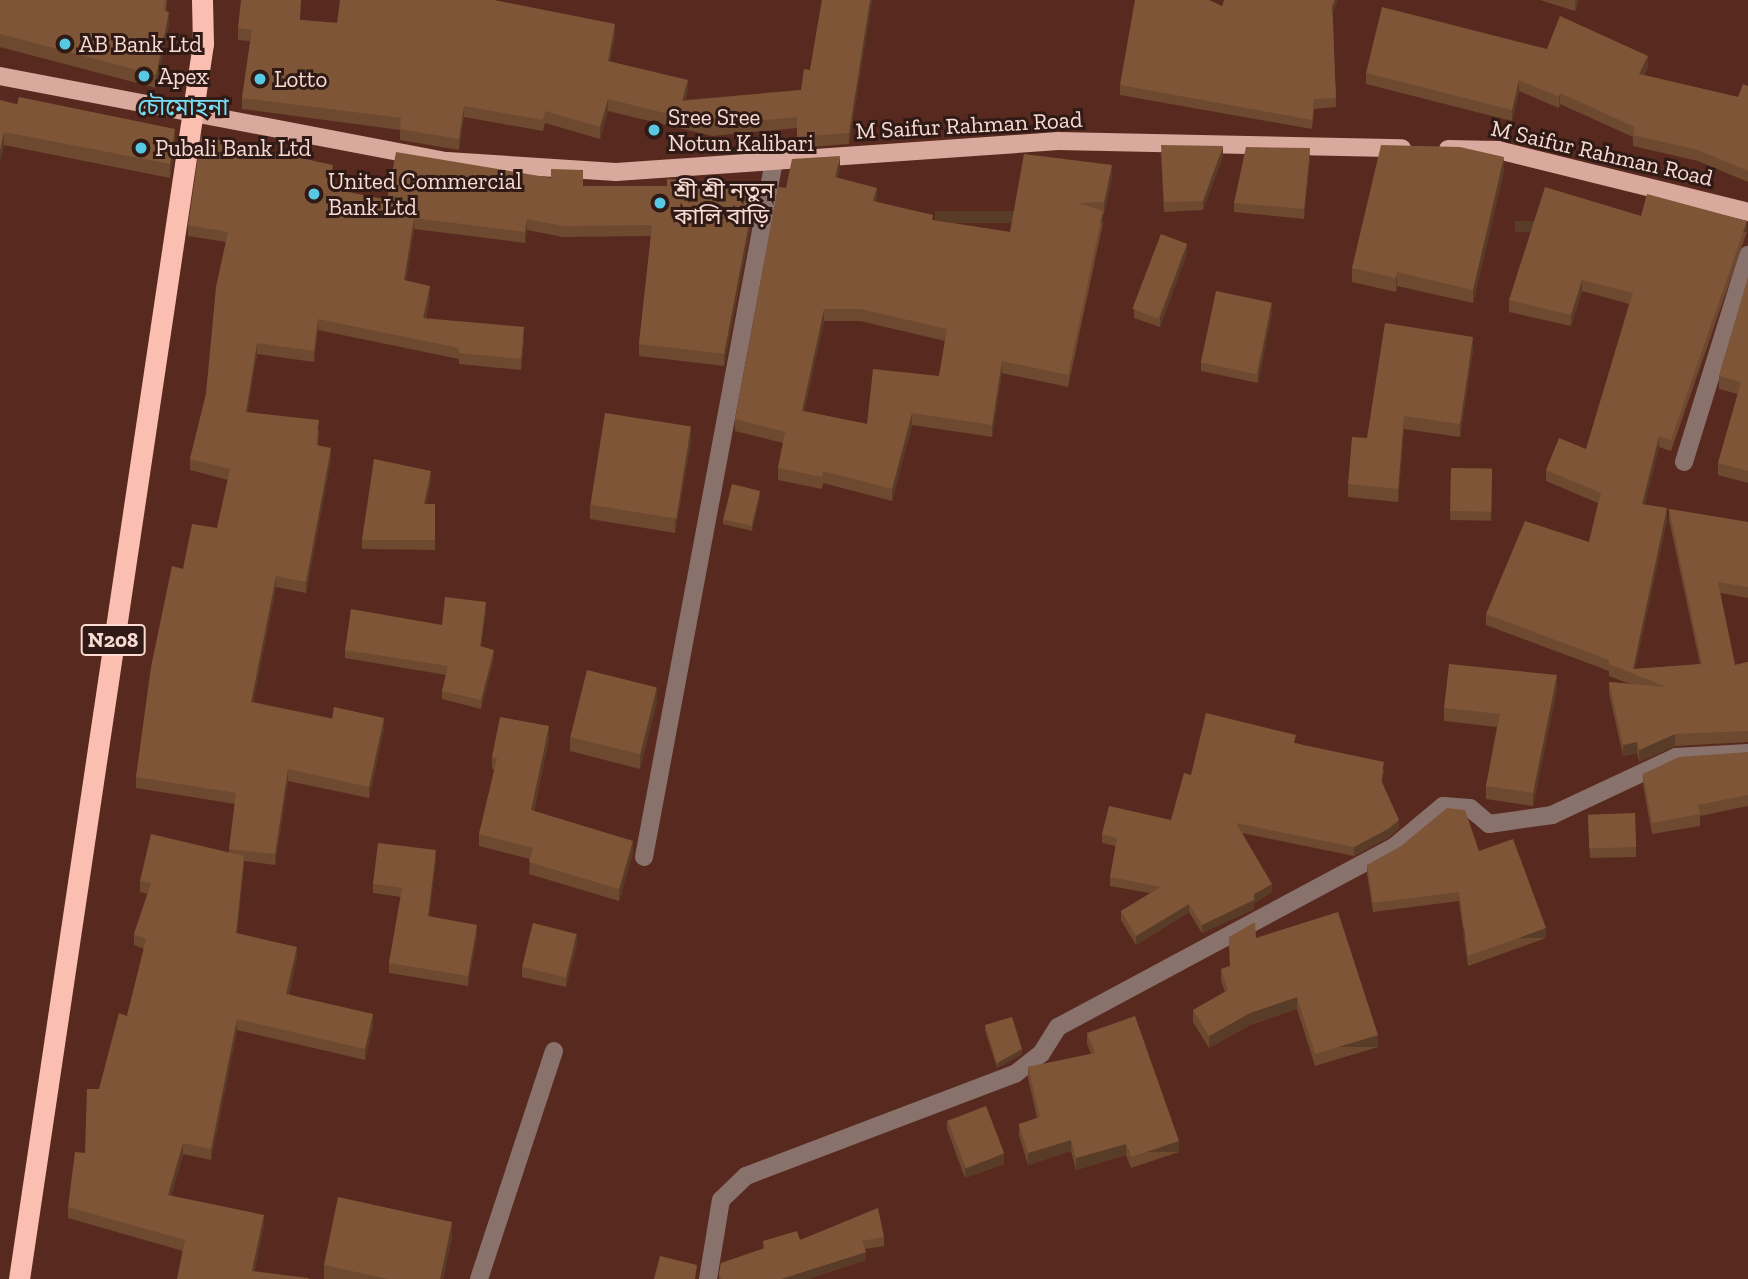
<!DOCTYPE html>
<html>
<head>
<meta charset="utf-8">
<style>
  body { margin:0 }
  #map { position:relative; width:1748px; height:1279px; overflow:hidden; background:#582a1f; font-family:"Zilla Slab","Noto Sans Bengali",serif }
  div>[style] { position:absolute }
  .minor>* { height:18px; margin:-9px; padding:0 9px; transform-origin:9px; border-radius:9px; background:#8a726c }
  .major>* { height:18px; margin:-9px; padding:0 9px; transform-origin:9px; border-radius:9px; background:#daa99d }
  .highway>* { height:21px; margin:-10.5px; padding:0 10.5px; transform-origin:10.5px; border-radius:10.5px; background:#fabfb0 }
  .wall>* { inset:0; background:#6d4930; transform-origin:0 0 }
  .shaded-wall>* { inset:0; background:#593c27; transform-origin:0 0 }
  .building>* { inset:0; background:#7f5538; transform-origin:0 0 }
  .dots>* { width:19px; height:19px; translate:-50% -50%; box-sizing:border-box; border:4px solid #2f1a15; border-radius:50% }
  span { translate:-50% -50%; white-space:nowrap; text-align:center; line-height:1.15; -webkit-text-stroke:6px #2f1a15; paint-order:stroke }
  .shield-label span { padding:2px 5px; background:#2f1a15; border:2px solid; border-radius:5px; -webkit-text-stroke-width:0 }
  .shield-label { font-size:21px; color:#f9dbd3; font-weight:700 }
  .poi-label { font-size:23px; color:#f9dbd3 }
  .left { translate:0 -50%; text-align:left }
  .street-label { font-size:23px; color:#f9dbd3 }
  .neighbourhood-label { font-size:24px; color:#78ddf4 }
</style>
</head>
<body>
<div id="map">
  <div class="minor">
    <div style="left:1684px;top:462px;width:217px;rotate:-72.8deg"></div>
    <div style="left:644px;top:857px;width:708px;rotate:-79.42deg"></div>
    <div style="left:479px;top:1279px;width:240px;rotate:-71.8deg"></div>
    <div style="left:708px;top:1279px;width:80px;rotate:-80.7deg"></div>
    <div style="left:721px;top:1200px;width:35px;rotate:-44deg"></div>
    <div style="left:746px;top:1176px;width:288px;rotate:-20.8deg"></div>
    <div style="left:1015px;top:1074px;width:33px;rotate:-38deg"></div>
    <div style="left:1041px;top:1054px;width:32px;rotate:-58deg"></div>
    <div style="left:1058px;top:1027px;width:381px;rotate:-28.2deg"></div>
    <div style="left:1394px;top:847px;width:64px;rotate:-39.9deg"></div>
    <div style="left:1443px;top:806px;width:27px;rotate:4deg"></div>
    <div style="left:1470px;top:808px;width:25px;rotate:40deg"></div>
    <div style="left:1489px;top:824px;width:64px;rotate:-8.1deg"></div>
    <div style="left:1552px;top:815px;width:137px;rotate:-25.1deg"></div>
    <div style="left:1676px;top:757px;width:72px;rotate:-3.2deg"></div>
  </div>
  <div class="major">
    <div style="left:0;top:76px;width:455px;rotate:10.8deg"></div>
    <div style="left:447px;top:161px;width:169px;rotate:3.7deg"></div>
    <div style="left:616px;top:172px;width:443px;rotate:-4deg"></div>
    <div style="left:1058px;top:141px;width:344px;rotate:1.2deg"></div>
    <div style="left:1448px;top:149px;width:50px;rotate:1.1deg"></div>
    <div style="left:1498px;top:150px;width:258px;rotate:13.9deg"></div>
  </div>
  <div class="highway">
    <div style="left:19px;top:1279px;width:1249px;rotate:-81.53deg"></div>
    <div style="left:203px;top:44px;width:44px;rotate:-91.3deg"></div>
  </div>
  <div class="wall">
    <div style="clip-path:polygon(0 0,167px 0,166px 12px,169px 25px,156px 88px,0 47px)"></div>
    <div style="clip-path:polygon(822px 0,872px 0,849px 144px,797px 148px,797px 128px,712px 136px,608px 111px,600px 139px,545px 123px,543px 131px,464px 117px,459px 150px,400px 140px,400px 130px,242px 109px,242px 98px,250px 41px,238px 40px,238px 28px,301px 20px,337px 23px,615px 35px,610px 61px,688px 91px,685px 100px,801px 90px,810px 70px)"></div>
    <div style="clip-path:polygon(1540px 0,1579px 0,1575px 11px)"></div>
    <div style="clip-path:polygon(1222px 6px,1333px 15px,1336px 107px,1314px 109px,1312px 129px,1120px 95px,1120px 85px)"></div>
    <div style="clip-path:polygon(1547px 49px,1648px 67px,1644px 75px,1738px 97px,1748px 86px,1748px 182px,1698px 161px,1633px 146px,1633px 137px,1560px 104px,1559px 108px,1519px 91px,1512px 121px,1366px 84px,1366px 73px)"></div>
    <div style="clip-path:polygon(0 100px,175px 142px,170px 178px,4px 145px)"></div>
    <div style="clip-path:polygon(1161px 154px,1223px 156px,1203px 210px,1164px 212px)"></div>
    <div style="clip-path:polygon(1310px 158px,1304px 219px,1234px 212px,1234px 203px)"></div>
    <div style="clip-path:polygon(evenodd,840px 168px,837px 178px,877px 200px,876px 202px,933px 220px,1010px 232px,1112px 177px,1104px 214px,1103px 214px,1103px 223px,1068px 387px,1002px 373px,992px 437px,912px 425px,892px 501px,823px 483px,822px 489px,778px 480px,778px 468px,783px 443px,735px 431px,735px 419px,786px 188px,840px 168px,824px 321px,860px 321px,945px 341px,939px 376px,867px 424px,804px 411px,824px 321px)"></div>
    <div style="clip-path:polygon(1504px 171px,1473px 303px,1397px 286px,1396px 292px,1352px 282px,1352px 268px)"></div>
    <div style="clip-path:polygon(333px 176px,330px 188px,387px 200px,583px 186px,756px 197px,724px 366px,639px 356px,639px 344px,651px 236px,563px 237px,527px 230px,525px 243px,414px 229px,406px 281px,430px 297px,426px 319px,524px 339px,521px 370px,459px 364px,459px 359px,318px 330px,314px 362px,257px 354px,247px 412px,319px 431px,318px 445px,331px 459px,306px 593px,276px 587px,253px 702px,384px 729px,369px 798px,288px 781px,275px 865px,244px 861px,237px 934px,297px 958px,289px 994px,373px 1025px,365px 1060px,237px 1030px,211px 1160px,183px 1154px,171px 1196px,264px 1226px,177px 1279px,183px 1251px,68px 1218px,68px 1207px,85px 1153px,99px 1089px,127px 1016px,144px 949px,134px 945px,134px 934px,148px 894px,140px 892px,140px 881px,229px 852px,235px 804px,136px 788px,136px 777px,183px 569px,217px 528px,228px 480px,190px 470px,190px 459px,206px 394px,226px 242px,188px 236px,188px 225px)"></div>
    <div style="clip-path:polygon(1641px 216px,1747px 232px,1671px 451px,1659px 447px,1644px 505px,1667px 520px,1635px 669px,1700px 664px,1669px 520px,1669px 509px,1748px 522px,1748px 598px,1720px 593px,1735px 665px,1748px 662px,1748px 742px,1675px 746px,1639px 762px,1637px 753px,1623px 756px,1609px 693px,1609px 682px,1630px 684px,1609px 676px,1609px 671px,1486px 625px,1486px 614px,1589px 542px,1598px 503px,1546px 481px,1546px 470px,1586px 449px,1629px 304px,1582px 291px,1571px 326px,1509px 312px,1509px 300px)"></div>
    <div style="clip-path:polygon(1187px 253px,1160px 327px,1134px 318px,1134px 309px)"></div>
    <div style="clip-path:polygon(1748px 278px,1748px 483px,1718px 475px,1718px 463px,1738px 394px,1719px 389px,1719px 376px)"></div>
    <div style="clip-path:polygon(1272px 312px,1258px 383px,1201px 371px,1201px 362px)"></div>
    <div style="clip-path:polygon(1473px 350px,1460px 437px,1404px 429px,1398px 502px,1348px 497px,1348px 484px,1367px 438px)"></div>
    <div style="clip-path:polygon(691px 441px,675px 533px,590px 519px,590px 505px)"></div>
    <div style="left:1451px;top:468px;width:41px;height:52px;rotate:1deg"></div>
    <div style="clip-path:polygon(431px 481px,426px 504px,435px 504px,435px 550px,362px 549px,362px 540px)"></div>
    <div style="clip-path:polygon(760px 496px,752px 531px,723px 524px,723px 519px)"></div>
    <div style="clip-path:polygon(486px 611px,481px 646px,494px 658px,481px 709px,442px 699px,442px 691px,446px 675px,345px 658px,345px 650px,442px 625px)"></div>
    <div style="clip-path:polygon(1557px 688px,1533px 806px,1486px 799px,1486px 786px,1497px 727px,1444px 721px,1444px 708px)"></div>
    <div style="clip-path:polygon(657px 701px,640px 769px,570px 751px,570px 737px)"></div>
    <div style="clip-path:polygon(549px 738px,534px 811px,633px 853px,619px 901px,529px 874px,530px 859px,479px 846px,479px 834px,495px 770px,492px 769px,492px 757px)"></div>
    <div style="clip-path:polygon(1296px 743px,1384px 770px,1382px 782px,1399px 828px,1388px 838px,1354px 856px,1242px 833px,1272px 892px,1254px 903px,1254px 909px,1202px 933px,1189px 912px,1136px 945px,1121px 920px,1121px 911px,1150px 893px,1110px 886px,1110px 877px,1116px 846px,1102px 843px,1102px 834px,1171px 820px,1191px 775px)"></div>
    <div style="clip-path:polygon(1748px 752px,1748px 806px,1700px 816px,1700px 826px,1652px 834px,1643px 785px,1643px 774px)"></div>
    <div style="clip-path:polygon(1588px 815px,1636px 847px,1636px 857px,1590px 858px)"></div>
    <div style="clip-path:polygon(1479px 851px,1546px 938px,1468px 966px,1459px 901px,1373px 912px,1367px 874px,1367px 865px)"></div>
    <div style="clip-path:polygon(436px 859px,429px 916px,477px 934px,468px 986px,389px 973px,389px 963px,401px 897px,373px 893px,373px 884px)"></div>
    <div style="clip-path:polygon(1229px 937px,1256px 938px,1378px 1047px,1315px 1066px,1297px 1009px,1250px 1025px,1209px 1048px,1193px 1022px,1193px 1010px,1225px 992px,1221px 981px,1221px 969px,1230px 966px)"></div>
    <div style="clip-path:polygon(577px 943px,566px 987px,522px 977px,522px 967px)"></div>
    <div style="clip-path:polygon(985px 1025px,1022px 1054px,997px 1068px,985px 1030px)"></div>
    <div style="clip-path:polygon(1087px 1033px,1179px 1152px,1131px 1168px,1126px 1155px,1076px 1170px,1071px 1151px,1028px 1165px,1019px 1135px,1019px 1124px,1037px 1118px,1028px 1078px,1028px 1067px,1091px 1054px,1087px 1044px)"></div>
    <div style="clip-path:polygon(947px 1120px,1004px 1164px,965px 1178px,947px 1129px)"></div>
    <div style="clip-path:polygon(452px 1236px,443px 1279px,324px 1279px,324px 1265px)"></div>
    <div style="clip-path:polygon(884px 1237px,884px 1246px,865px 1249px,866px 1260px,808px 1279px,719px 1279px,719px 1273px,763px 1249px,763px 1241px)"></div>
  </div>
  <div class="shaded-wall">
    <div style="clip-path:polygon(870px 0,872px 0,849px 144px,849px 133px)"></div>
    <div style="clip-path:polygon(1335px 0,1338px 0,1332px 16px,1332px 6px)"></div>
    <div style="clip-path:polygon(1576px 0,1579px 0,1575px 11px,1575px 2px)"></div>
    <div style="clip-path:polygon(169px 12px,169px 25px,156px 88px,156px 75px)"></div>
    <div style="clip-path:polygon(615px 24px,615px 35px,608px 72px,608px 61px)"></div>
    <div style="clip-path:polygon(1648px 56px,1648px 67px,1639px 85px,1639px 74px)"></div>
    <div style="clip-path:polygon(688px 80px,688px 91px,682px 112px,682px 101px)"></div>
    <div style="clip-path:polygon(1519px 80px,1519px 91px,1512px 121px,1512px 110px)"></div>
    <div style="clip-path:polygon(1560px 93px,1560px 104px,1559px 108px,1559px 97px)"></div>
    <div style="clip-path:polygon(608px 99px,608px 111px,600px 139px,600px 127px)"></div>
    <div style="clip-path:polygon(464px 106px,464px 117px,459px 150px,459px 139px)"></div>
    <div style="clip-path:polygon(175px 129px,175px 142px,170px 178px,170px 164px)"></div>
    <div style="clip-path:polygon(4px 132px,4px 145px,0 164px,0 151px)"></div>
    <div style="clip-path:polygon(1223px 146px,1223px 156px,1203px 210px,1203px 201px)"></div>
    <div style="clip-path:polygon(1310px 148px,1310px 158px,1304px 219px,1304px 209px)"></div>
    <div style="clip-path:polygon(840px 156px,840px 168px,835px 189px,835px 177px)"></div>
    <div style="clip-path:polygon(1504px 157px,1504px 171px,1473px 303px,1473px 290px)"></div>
    <div style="clip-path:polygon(333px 165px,333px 176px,328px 199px,328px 188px)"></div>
    <div style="clip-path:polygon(1112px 165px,1112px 177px,1104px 214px,1104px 202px)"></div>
    <div style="clip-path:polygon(756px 186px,756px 197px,724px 366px,724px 354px)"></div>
    <div style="clip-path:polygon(877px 188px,877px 200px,873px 213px,873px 201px)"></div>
    <div style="left:1103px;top:211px;width:12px;height:168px;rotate:90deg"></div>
    <div style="clip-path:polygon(414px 218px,414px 229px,404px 292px,404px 280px)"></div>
    <div style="clip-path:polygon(527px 219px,527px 230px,525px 243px,525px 232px)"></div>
    <div style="left:1747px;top:221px;width:11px;height:232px;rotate:90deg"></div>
    <div style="clip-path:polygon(1187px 244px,1187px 253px,1160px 327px,1160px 318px)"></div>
    <div style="clip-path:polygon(1397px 272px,1397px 286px,1396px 292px,1396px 278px)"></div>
    <div style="clip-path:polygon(1582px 280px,1582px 291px,1571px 326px,1571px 315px)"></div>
    <div style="clip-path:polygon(430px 286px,430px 297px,423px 330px,423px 318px)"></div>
    <div style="clip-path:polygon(1272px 303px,1272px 312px,1258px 383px,1258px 373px)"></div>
    <div style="clip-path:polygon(824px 309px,824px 321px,802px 423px,802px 411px)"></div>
    <div style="clip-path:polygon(318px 319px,318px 330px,314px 362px,314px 351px)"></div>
    <div style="clip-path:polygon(524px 327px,524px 339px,521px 370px,521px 359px)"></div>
    <div style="clip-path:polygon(1473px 337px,1473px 350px,1460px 437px,1460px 424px)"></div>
    <div style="clip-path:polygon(257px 343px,257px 354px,246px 423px,246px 412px)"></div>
    <div style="clip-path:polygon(1002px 361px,1002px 373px,992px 437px,992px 425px)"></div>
    <div style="clip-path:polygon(912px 413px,912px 425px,892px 501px,892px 489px)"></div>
    <div style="clip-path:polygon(1404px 416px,1404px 429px,1398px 502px,1398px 489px)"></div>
    <div style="clip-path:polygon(691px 427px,691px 441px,675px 533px,675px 520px)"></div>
    <div style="clip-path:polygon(1659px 436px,1659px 447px,1642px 516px,1642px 504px)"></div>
    <div style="clip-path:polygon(331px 448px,331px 459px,306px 593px,306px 582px)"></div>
    <div style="clip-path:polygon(431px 471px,431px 481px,424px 514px,424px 504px)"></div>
    <div style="clip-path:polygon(760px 491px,760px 496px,752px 531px,752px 526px)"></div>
    <div style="clip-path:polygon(1667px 508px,1667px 520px,1634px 674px,1633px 669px)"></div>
    <div style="clip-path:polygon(276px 576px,276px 587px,251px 713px,251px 702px)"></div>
    <div style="clip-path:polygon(486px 602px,486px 611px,480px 655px,480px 646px)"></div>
    <div style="clip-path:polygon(494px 650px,494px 658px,481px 709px,481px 700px)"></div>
    <div style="clip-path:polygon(1557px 675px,1557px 688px,1533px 806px,1533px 793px)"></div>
    <div style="clip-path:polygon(657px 687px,657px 701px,640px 769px,640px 755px)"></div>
    <div style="clip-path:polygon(384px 718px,384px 729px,369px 798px,369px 787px)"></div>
    <div style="clip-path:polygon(549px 726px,549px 738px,531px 822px,531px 810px)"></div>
    <div style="clip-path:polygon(1675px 734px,1675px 746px,1639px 762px,1639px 750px)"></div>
    <div style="clip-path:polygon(1637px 742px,1637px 753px,1623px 756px,1623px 745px)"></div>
    <div style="clip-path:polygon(288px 769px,288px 781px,275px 865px,275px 854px)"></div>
    <div style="clip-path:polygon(1399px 820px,1399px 828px,1388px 838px,1354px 856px,1354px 847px)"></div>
    <div style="clip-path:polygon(633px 841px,633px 853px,619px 901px,619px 889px)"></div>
    <div style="clip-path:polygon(436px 850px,436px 859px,428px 926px,428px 916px)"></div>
    <div style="clip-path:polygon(244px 856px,244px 867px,236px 944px,236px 933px)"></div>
    <div style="clip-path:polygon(1272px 884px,1272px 892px,1254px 903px,1254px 909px,1202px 933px,1202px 925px)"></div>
    <div style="clip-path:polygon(1189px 904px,1189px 912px,1136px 945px,1136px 936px)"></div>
    <div style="clip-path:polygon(477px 925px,477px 934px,468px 986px,468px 976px)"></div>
    <div style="left:1546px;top:928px;width:10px;height:83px;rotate:90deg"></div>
    <div style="clip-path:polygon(577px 934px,577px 943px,566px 987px,566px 978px)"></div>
    <div style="clip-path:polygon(297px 947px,297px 958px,286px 1005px,286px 994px)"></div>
    <div style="clip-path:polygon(1297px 997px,1297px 1009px,1250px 1025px,1209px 1048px,1209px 1036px,1250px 1013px)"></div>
    <div style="clip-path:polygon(373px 1014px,373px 1025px,365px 1060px,365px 1049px)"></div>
    <div style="clip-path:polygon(237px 1019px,237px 1030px,211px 1160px,211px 1149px)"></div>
    <div style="left:1378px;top:1035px;width:12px;height:66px;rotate:90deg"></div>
    <div style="clip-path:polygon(1022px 1049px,1022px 1054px,997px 1068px,997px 1063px)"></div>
    <div style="clip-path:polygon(1071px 1140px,1071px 1151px,1028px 1165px,1028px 1153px)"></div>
    <div style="left:1179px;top:1141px;width:11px;height:51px;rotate:90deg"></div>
    <div style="clip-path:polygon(183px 1143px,183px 1154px,168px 1206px,168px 1195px)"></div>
    <div style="clip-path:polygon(1126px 1144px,1126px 1155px,1076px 1170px,1076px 1158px)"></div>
    <div style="clip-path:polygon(1004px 1154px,1004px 1164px,965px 1178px,965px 1168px)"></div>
    <div style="clip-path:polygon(264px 1215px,264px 1226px,253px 1279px,252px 1271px)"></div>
    <div style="clip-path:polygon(452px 1222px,452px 1236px,443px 1279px,440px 1279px)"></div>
    <div style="clip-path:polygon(866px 1252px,866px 1260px,808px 1279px,781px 1279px)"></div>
  </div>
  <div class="building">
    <div style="clip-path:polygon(0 0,165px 0,164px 11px,169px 12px,156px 75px,0 34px)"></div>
    <div style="clip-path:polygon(241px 0,301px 0,300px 20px,337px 23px,340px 0,494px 0,615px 24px,608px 61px,688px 80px,682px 101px,801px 90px,804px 69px,810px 70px,822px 0,870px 0,849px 133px,797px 137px,797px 117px,712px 125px,608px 99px,600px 127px,545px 111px,543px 120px,464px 106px,459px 139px,400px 129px,401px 118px,242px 98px,252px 30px,238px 28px)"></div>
    <div style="clip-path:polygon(1135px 0,1209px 0,1222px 6px,1224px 0,1335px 0,1332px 6px,1336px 98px,1314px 99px,1312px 120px,1120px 85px)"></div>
    <div style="clip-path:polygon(1382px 7px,1547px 49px,1560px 16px,1648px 56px,1639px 74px,1738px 97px,1743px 84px,1748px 86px,1748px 171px,1698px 150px,1633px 135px,1635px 127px,1560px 93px,1559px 97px,1519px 80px,1512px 110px,1366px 73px)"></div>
    <div style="clip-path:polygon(19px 97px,175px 129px,170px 164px,4px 132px,0 151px,0 100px,17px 105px)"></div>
    <div style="clip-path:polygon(201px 136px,333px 165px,328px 188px,387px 200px,396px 152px,551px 178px,551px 169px,583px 170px,583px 186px,667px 186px,667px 179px,756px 186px,724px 354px,639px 344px,652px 225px,563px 226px,527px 219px,525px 232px,414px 218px,404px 280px,430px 286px,423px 318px,524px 327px,521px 359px,459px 353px,459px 348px,318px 319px,314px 351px,257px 343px,246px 412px,319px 420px,316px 445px,331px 448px,306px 582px,276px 576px,251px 702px,332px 719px,334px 707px,384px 718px,369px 787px,288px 769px,275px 854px,229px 849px,236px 793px,136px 777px,151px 667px,172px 566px,183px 569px,192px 524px,217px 528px,230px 469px,190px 459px,206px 394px,216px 287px,228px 232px,188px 225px)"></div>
    <div style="clip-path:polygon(1161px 145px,1223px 146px,1203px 201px,1164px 202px)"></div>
    <div style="clip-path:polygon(1381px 145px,1460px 147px,1504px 157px,1473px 290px,1397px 272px,1396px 278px,1352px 268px)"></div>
    <div style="clip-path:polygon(1246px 147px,1310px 148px,1304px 209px,1234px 203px)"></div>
    <div style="clip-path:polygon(evenodd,1024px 154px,1112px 165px,1104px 202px,1079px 203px,1103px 211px,1068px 375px,1002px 361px,992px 425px,912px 413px,892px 489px,823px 471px,822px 477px,778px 468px,785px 432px,735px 419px,778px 187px,786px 188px,792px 159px,840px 156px,835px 177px,877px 188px,873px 201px,933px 215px,932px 220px,1010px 232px,1024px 154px,824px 309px,860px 309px,947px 329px,939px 376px,873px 369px,867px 424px,802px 411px,824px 309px)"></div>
    <div style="clip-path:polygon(1545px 187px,1641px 216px,1647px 194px,1747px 221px,1671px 440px,1659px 436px,1642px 504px,1667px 508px,1633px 669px,1702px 664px,1669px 509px,1748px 522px,1748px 587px,1718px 582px,1735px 665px,1748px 662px,1748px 731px,1675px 734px,1639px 750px,1637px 742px,1623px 745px,1609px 682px,1666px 687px,1609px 664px,1609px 660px,1486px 614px,1525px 521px,1589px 542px,1601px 493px,1546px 470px,1559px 438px,1586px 449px,1633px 293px,1582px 280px,1571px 315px,1509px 300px)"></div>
    <div style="left:1161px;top:234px;width:28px;height:80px;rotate:21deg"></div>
    <div style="clip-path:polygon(1748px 278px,1748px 471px,1718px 463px,1741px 382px,1719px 376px)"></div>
    <div style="left:1216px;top:291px;width:57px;height:73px;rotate:12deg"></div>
    <div style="clip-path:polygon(1385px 323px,1473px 337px,1460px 424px,1404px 416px,1398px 489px,1348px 484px,1352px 437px,1367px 438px)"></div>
    <div style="left:605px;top:413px;width:87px;height:93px;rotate:9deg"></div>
    <div style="clip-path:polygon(374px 459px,431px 471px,424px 504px,435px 504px,435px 540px,362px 540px)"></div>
    <div style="left:1451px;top:468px;width:41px;height:43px;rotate:1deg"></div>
    <div style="left:732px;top:484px;width:29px;height:36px;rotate:14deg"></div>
    <div style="clip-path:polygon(445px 597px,486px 602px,480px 646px,494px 650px,481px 700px,442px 691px,448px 666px,345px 650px,351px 609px,442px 625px)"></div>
    <div style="clip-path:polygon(1449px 664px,1557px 675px,1533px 793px,1486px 786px,1500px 714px,1444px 708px)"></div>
    <div style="left:587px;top:670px;width:72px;height:69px;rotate:14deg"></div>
    <div style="clip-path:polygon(1206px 713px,1296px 735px,1294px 743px,1384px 762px,1381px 780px,1399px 820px,1388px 829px,1354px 847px,1236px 823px,1272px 884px,1254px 894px,1254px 900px,1202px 925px,1189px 904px,1136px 936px,1121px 911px,1161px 887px,1110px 877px,1117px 838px,1102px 834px,1109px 806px,1171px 820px,1184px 773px,1191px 775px)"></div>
    <div style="clip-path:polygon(500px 717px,549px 726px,531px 810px,633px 841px,619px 889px,529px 862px,533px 848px,479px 834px,497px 758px,492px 757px)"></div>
    <div style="clip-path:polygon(1748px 752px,1748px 795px,1698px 805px,1700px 814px,1652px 823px,1643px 774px,1679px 757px)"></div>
    <div style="clip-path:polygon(1447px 808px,1465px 810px,1479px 851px,1513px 839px,1546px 928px,1468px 956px,1459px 892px,1373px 903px,1367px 865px,1401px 846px)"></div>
    <div style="left:1635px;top:813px;width:34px;height:47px;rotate:88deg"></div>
    <div style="clip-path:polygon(151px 834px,244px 856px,236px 933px,297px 947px,286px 994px,373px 1014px,365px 1049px,237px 1019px,211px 1149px,183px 1143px,168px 1195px,264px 1215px,252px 1271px,308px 1278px,309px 1279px,177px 1279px,185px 1240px,68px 1207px,75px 1152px,85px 1153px,87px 1089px,99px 1089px,119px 1013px,127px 1016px,146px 939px,134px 934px,151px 883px,140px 881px)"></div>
    <div style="clip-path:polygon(378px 843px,436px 850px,428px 916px,477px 925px,468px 976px,389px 963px,402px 888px,373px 884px)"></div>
    <div style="clip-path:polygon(1338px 912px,1378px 1035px,1315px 1054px,1297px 997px,1250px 1013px,1209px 1036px,1193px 1010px,1228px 990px,1221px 969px,1230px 966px,1229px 937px,1255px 922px,1256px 938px)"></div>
    <div style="left:533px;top:923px;width:45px;height:45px;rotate:14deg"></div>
    <div style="clip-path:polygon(1135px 1016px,1179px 1141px,1131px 1157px,1126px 1144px,1076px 1158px,1071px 1140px,1028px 1153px,1019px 1124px,1040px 1117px,1028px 1067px,1095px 1053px,1087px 1033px)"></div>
    <div style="clip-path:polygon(1012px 1017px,1022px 1049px,997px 1063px,985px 1025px)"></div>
    <div style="left:986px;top:1106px;width:51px;height:41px;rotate:69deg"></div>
    <div style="clip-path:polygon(338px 1197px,452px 1222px,440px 1279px,388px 1279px,324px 1265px)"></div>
    <div style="clip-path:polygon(878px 1208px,884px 1237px,862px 1241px,866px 1252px,781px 1279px,721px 1279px,719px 1273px,721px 1263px,765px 1248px,763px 1241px,797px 1231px,800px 1240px)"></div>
    <div style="clip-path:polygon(660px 1256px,697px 1265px,695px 1279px,654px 1279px)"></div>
  </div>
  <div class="dots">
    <div style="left:65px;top:44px;background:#57c9e2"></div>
    <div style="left:144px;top:76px;background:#57c9e2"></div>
    <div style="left:260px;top:79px;background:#57c9e2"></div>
    <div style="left:654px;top:130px;background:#57c9e2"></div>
    <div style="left:141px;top:148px;background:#57c9e2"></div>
    <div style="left:314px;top:194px;background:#57c9e2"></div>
    <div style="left:660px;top:203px;background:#57c9e2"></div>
  </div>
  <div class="shield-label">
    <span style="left:113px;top:640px">N208</span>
  </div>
  <div class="poi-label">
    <span class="left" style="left:79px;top:44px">AB Bank Ltd</span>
    <span class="left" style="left:158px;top:76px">Apex</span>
    <span class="left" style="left:274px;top:79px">Lotto</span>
    <span class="left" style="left:668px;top:130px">Sree Sree<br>Notun Kalibari</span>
    <span class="left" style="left:155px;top:148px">Pubali Bank Ltd</span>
    <span class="left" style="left:328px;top:194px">United Commercial<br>Bank Ltd</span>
    <span class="left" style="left:674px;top:203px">শ্রী শ্রী নতুন<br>কালি বাড়ি</span>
  </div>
  <div class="street-label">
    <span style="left:969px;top:125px;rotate:-3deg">M Saifur Rahman Road</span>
    <span style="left:1602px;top:153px;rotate:13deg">M Saifur Rahman Road</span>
  </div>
  <div class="neighbourhood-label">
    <span style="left:183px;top:107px">চৌমোহনা</span>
  </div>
</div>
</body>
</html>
